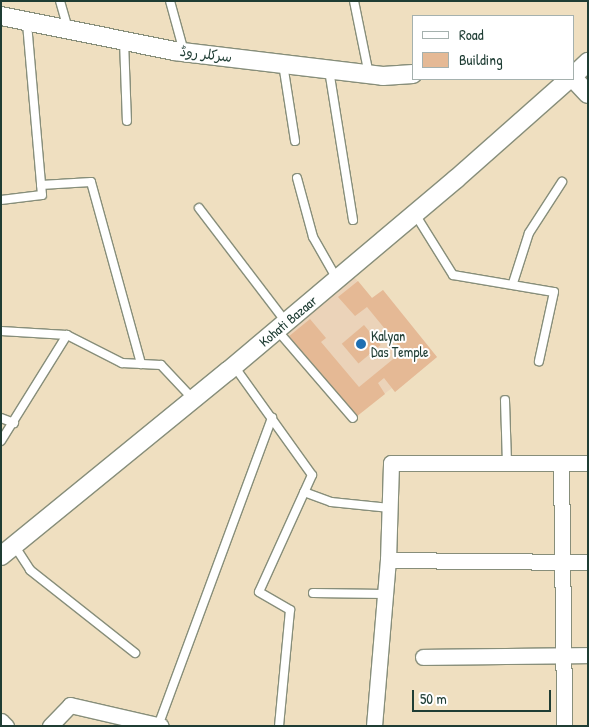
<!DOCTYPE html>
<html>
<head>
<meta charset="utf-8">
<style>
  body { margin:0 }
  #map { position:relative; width:589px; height:727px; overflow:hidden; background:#efdfc0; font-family:"Patrick Hand","Playpen Sans Arabic",sans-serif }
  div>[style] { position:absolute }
  .built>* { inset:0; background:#ebd3b9 }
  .building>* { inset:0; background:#e5b995; transform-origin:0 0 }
  .roads { filter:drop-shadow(1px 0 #878e7a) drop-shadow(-1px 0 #878e7a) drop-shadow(0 1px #878e7a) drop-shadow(0 -1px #878e7a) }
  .service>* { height:8px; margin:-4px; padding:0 4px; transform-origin:4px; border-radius:4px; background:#fff }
  .minor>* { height:15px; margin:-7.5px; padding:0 7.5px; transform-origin:7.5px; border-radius:7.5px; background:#fff }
  .tertiary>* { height:18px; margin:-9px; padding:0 9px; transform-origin:9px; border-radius:9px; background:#fff }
  .dots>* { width:14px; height:14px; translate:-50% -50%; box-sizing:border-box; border:2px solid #fff; border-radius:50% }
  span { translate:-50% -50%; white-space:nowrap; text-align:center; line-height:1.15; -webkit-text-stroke:4px #fff; paint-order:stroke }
  .street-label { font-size:14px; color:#1f3d34 }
  .poi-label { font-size:14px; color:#1f3d34 }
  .left { translate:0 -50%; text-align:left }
  .frame { position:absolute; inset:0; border:2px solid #1f3d34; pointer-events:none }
  .legend { position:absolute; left:412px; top:15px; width:162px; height:65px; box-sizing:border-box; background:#fff; border:1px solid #a5b1ae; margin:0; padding:6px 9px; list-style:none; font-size:15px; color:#1f3d34 }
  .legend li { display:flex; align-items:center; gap:10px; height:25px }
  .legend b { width:25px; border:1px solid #a5b1ae }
  .scale { position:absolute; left:412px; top:690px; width:139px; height:22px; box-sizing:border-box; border:2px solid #1f3d34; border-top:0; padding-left:6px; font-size:15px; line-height:18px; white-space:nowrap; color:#1f3d34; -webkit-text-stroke:4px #fff; paint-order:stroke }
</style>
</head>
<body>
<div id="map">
  <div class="built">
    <div style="clip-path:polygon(348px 270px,372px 298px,383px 290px,437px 357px,395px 392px,392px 388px,353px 418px,277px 330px)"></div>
  </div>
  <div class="building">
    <div style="clip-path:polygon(358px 281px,372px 298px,383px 290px,437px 357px,395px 392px,384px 378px,378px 383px,385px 394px,356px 417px,288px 337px,310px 319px,326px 338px,321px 342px,359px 387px,403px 351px,367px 307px,355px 316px,338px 297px)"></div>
    <div style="left:364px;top:325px;width:26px;height:29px;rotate:50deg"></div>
  </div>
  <div class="roads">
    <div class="service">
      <div style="left:60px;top:1px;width:29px;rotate:74deg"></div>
      <div style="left:170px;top:1px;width:53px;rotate:74.6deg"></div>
      <div style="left:354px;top:1px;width:76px;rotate:78.5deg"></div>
      <div style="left:124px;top:41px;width:80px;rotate:87.9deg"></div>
      <div style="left:283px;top:64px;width:78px;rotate:81.1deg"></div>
      <div style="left:329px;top:70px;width:152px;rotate:80.9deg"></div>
      <div style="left:297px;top:178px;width:61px;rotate:74.8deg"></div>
      <div style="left:313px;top:237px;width:48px;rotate:60.3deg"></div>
      <div style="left:41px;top:185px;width:50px;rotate:-3.4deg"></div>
      <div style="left:91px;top:182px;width:189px;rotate:74.6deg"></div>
      <div style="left:1px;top:200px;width:41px;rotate:-7deg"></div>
      <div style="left:42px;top:195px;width:174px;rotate:-95deg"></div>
      <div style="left:199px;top:208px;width:143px;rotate:52.7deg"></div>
      <div style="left:415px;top:214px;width:72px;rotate:58.1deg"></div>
      <div style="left:453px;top:275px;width:102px;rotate:9.6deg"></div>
      <div style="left:554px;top:292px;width:71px;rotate:102.3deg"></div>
      <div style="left:513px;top:283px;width:52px;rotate:-72.3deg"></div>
      <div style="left:529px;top:233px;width:61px;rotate:-57.1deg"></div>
      <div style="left:277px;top:330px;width:116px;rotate:49.2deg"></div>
      <div style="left:1px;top:331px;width:66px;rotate:3.5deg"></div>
      <div style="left:67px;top:335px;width:62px;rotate:27deg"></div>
      <div style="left:122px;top:363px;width:39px;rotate:3deg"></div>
      <div style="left:161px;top:365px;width:47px;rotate:46.7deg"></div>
      <div style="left:234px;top:366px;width:134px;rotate:54.4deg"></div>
      <div style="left:312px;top:475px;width:128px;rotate:114.4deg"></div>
      <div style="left:259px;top:592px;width:36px;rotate:30deg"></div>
      <div style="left:290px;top:610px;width:117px;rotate:95.4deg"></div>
      <div style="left:505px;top:400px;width:63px;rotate:88.2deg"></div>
      <div style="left:1px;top:418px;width:14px;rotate:21deg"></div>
      <div style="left:1px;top:441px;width:125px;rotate:-58.1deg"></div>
      <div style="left:304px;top:492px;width:29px;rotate:20deg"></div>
      <div style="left:331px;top:502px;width:59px;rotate:5.8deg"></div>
      <div style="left:14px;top:545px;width:30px;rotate:57deg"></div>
      <div style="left:30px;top:570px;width:134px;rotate:38.3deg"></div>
      <div style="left:313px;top:593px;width:72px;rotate:0.8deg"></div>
      <div style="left:158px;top:726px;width:329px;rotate:-69.7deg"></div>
    </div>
    <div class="minor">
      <div style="left:561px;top:463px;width:263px;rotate:89.3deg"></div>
      <div style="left:388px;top:560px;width:200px;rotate:0.6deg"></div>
      <div style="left:423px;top:657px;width:165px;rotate:-0.7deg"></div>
      <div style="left:1px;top:721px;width:7px;rotate:45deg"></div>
      <div style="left:50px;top:726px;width:29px;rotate:-46deg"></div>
      <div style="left:70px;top:705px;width:93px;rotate:13deg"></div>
      <div style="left:374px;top:726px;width:167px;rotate:-85.2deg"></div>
      <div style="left:388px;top:560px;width:97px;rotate:-88.2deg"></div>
      <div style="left:391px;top:463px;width:197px"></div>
    </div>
    <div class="tertiary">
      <div style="left:1px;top:16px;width:177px;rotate:11.4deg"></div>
      <div style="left:174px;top:51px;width:210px;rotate:6.8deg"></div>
      <div style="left:383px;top:76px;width:30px;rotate:-4deg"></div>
      <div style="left:573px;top:76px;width:21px;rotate:-43deg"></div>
      <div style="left:573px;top:78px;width:22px;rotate:47deg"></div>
      <div style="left:1px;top:556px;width:293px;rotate:-39.2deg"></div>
      <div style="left:228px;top:371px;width:298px;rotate:-40.1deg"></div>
      <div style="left:456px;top:179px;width:151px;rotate:-41.5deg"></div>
    </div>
  </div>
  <div class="dots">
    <div style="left:361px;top:344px;background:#1f6fb2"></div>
  </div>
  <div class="street-label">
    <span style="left:206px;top:54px;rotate:7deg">سرکلر روڈ</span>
    <span style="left:288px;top:321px;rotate:-40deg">Kohati Bazaar</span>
  </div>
  <div class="poi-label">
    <span class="left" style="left:371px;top:344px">Kalyan<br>Das Temple</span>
  </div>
  <div class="frame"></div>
  <ul class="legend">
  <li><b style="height:6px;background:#fff"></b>Road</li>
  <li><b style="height:14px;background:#e5b995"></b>Building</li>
  </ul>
  <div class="scale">50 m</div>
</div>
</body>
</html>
